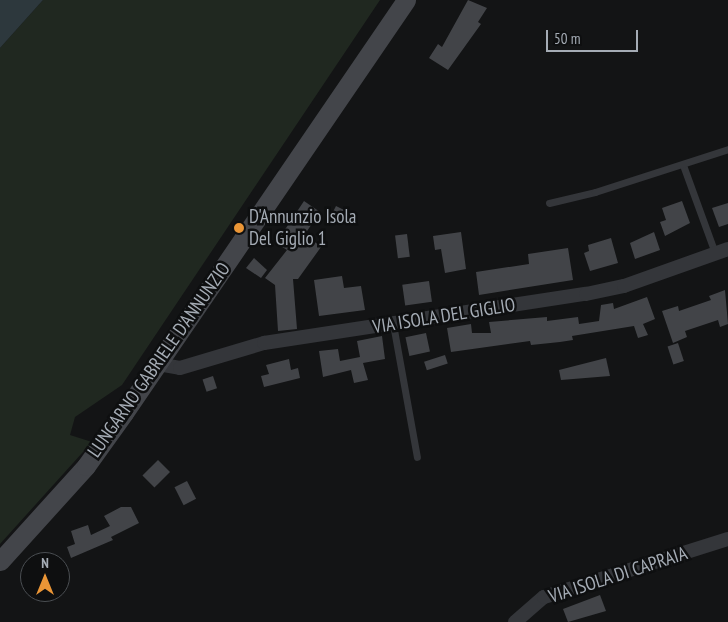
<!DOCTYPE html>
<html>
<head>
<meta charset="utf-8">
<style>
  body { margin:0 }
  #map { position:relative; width:728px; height:622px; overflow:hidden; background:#131415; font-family:"PT Sans Narrow",sans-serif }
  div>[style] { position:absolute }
  .green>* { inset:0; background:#202820 }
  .water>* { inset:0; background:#2d383d }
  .building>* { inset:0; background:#424448; transform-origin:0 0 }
  .lane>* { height:7px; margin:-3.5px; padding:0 3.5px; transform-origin:3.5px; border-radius:3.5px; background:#34363a }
  .street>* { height:14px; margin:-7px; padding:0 7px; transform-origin:7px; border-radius:7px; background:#34363a }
  .secondary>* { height:19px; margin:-9.5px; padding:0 9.5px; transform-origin:9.5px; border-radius:9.5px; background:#43454a }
  .dots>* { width:14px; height:14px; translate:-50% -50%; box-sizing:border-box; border:2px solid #0e0f10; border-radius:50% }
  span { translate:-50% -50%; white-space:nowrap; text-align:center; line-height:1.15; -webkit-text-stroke:5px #0e0f10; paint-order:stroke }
  .poi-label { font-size:19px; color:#a5acb5 }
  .left { translate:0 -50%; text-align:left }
  .street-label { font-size:19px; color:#a5acb5 }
  .north { position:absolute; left:20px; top:552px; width:50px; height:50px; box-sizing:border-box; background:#0e0f10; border:1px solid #4a4e52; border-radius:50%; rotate:0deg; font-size:14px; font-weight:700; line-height:20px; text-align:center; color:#a5acb5 }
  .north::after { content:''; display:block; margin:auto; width:18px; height:22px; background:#ea9536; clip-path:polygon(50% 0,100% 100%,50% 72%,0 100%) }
  .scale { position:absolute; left:546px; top:30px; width:92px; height:22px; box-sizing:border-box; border:2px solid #a5acb5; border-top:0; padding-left:6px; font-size:15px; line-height:18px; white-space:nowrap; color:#a5acb5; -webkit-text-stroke:4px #0e0f10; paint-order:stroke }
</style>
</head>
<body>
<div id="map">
  <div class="green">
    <div style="clip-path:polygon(43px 0,380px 0,122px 385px,75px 417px,70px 435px,92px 442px,0 544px,0 48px)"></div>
  </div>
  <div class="water">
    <div style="clip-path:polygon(0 0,43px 0,0 48px)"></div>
  </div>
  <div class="building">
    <div style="clip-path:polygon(468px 0,487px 8px,478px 22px,481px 24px,448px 70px,429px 58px,438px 44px,442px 47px)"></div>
    <div style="clip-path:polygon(304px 201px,320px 212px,305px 234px,321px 247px,298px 279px,293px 279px,297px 329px,278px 331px,275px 285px,265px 278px,287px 250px,276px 243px)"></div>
    <div style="clip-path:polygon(682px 201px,690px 223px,665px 236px,660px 222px,666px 220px,662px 208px)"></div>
    <div style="clip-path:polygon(728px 203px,728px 224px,719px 227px,712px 208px)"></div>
    <div style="left:336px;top:206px;width:9px;height:15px;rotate:27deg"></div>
    <div style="clip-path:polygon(461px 232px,466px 269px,445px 273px,441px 249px,435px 250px,433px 236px)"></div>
    <div style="clip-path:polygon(654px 232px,660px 250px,635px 259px,630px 243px)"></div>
    <div style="left:407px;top:234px;width:23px;height:12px;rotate:83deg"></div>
    <div style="clip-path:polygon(611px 238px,618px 263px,590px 271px,584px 253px,589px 251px,588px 245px)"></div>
    <div style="clip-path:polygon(568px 248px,573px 280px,479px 295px,476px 272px,529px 264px,528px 254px)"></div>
    <div style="clip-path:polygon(254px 258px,267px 270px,261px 278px,246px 268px)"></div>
    <div style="clip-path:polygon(342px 276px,344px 288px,361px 286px,365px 310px,319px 316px,314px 280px)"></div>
    <div style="left:429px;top:281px;width:21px;height:27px;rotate:82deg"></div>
    <div style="clip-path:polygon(725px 290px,728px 324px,720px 327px,718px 320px,685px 331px,687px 337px,673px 343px,662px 311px,678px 306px,679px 311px,711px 300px,709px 296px)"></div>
    <div style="clip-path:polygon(647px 297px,655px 319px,643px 324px,648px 335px,638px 338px,634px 326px,572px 336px,573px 340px,560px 342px,531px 345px,530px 341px,451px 352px,447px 328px,471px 324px,472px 333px,491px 333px,489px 322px,547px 317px,547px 321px,578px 317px,579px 324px,599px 321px,601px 305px,613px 303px,614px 309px)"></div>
    <div style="left:426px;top:333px;width:19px;height:21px;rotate:78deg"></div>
    <div style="clip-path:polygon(382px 336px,385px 359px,363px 363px,368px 380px,354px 383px,351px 370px,323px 377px,319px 351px,338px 349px,340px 361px,360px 357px,357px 341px)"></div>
    <div style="left:678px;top:343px;width:19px;height:11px;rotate:72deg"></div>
    <div style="left:445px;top:355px;width:9px;height:22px;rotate:72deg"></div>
    <div style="clip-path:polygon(606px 358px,610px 376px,561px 380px,559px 370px)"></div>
    <div style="clip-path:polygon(289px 359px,291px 370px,298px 368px,300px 378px,264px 387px,261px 376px,269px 374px,266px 365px)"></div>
    <div style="left:213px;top:376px;width:13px;height:11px;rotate:72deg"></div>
    <div style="left:158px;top:460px;width:17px;height:22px;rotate:45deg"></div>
    <div style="left:187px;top:481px;width:20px;height:14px;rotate:63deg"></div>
    <div style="clip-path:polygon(121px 507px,131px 507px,139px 523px,111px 537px,113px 540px,71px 558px,67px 547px,75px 544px,71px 531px,88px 525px,91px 535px,110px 526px,104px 516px)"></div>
    <div style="clip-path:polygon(600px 595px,606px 611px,568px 622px,563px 609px)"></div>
  </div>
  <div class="lane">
    <div style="left:683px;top:165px;width:94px;rotate:70deg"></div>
    <div style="left:549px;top:203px;width:47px;rotate:-13.4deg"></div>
    <div style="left:595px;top:192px;width:140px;rotate:-17.9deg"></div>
    <div style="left:393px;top:324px;width:135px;rotate:79.8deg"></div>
  </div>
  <div class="street">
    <div style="left:158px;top:364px;width:22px;rotate:10deg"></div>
    <div style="left:180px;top:368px;width:88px;rotate:-16.6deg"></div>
    <div style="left:264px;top:343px;width:326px;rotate:-8.7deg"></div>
    <div style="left:586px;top:294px;width:39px;rotate:-12deg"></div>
    <div style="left:624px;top:286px;width:110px;rotate:-19.6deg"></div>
    <div style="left:515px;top:622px;width:38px;rotate:-41deg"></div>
    <div style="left:544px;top:597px;width:193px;rotate:-17.5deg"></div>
  </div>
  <div class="secondary">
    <div style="left:0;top:561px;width:128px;rotate:-47.8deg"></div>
    <div style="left:86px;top:466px;width:65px;rotate:-54.4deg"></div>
    <div style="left:124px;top:413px;width:500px;rotate:-55.67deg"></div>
  </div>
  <div class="dots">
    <div style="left:239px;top:228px;background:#ea9536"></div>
  </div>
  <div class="poi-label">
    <span class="left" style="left:249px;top:228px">D'Annunzio Isola<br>Del Giglio 1</span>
  </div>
  <div class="street-label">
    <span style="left:444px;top:316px;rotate:-9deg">VIA ISOLA DEL GIGLIO</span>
    <span style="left:159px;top:360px;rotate:-55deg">LUNGARNO GABRIELE D'ANNUNZIO</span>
    <span style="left:618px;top:575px;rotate:-18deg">VIA ISOLA DI CAPRAIA</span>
  </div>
  <div class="north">N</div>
  <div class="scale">50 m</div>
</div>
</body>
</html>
